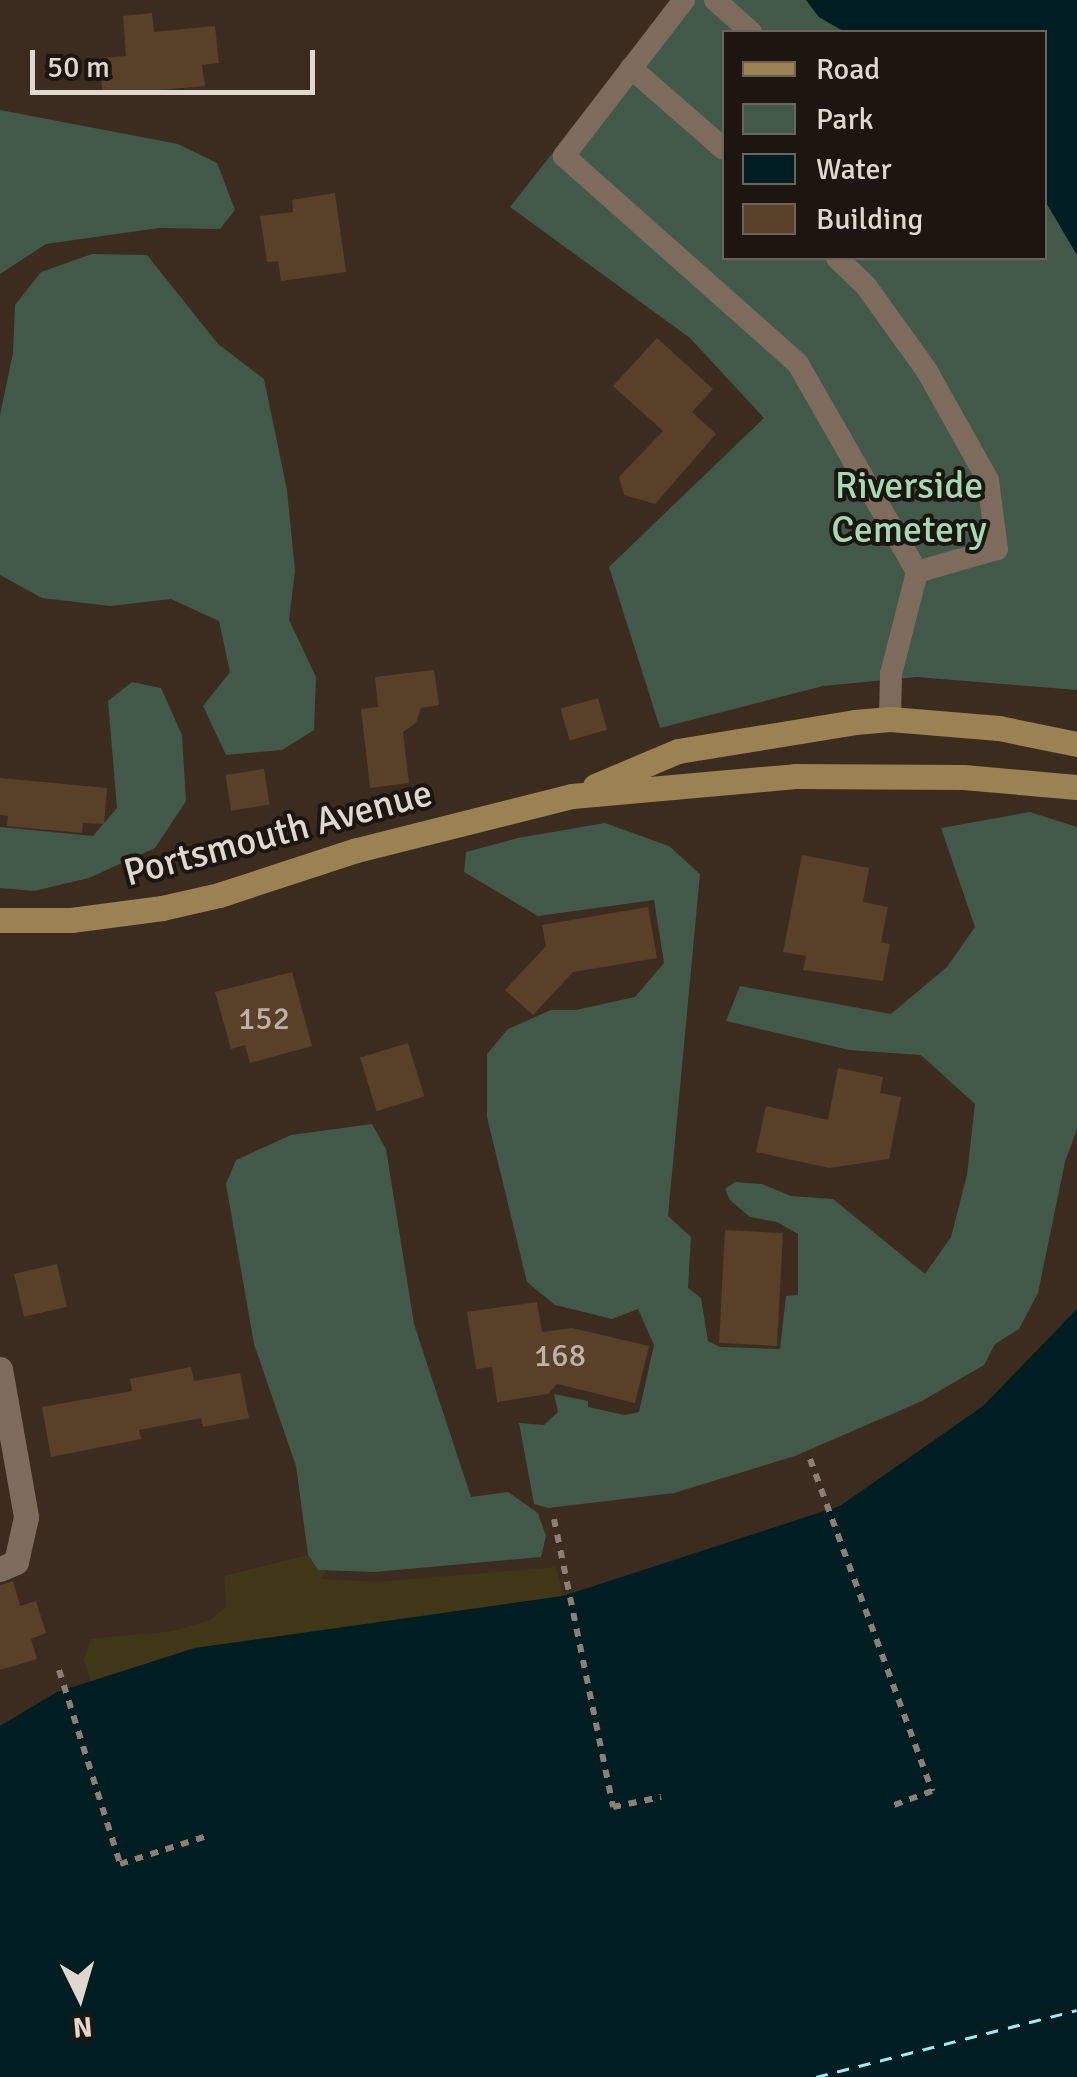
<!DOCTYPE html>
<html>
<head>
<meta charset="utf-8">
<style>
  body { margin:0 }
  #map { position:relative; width:1077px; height:2077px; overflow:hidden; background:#3b2c1f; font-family:Signika,sans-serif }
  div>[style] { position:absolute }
  .green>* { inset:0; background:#425849 }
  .sand>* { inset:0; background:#3f3716 }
  .water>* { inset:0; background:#001e22 }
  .ferry>* { height:2.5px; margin-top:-1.25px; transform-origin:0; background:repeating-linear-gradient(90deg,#9debf8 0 12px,transparent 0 22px) }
  .building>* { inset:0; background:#584029; transform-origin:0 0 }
  .path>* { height:6px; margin-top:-3px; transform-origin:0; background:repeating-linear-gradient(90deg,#8c8076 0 8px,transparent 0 16px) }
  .service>* { height:22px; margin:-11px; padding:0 11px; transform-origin:11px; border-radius:11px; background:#7d6b5d }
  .minor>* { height:25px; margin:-12.5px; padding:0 12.5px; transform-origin:12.5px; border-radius:12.5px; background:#7d6b5d }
  .secondary>* { height:25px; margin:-12.5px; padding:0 12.5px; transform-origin:12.5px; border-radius:12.5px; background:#9b8253 }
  span { translate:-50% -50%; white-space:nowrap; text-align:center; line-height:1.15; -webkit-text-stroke:8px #1d1610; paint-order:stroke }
  .number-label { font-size:32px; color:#beb1a6 }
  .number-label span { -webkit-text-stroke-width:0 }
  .park-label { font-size:38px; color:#a3dab3 }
  .street-label { font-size:38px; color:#e0d7cf }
  .legend { position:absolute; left:722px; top:30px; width:325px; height:230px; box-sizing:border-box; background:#1d1610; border:2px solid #6b635c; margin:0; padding:12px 18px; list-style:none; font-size:30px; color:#e0d7cf }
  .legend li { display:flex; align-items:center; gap:20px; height:50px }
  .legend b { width:50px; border:2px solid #6b635c }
  .north { position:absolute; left:30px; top:1947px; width:100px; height:100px; -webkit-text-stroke:8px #1d1610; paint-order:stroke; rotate:175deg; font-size:28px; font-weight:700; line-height:40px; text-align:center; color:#e0d7cf }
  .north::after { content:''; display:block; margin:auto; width:35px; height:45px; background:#e0d7cf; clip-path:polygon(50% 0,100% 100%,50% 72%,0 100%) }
  .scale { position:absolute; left:30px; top:50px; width:285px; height:45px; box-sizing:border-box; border:5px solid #e0d7cf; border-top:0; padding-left:12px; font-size:30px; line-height:35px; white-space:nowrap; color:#e0d7cf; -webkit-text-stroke:8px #1d1610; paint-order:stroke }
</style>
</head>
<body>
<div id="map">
  <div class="green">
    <div style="clip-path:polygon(673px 0,806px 0,819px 17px,845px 32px,724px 32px,724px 258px,1044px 258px,1045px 201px,1052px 208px,1077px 255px,1077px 690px,917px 677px,823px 686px,660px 728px,609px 567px,764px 418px,690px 338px,510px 207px)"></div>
    <div style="clip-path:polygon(0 110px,178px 144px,217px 163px,235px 210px,220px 229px,159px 228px,46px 244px,0 274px)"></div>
    <div style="clip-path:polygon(92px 254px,147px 255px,218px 344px,264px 379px,287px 490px,295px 571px,289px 620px,316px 677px,314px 730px,282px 750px,226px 755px,203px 706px,230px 672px,219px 621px,171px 599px,110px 606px,42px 598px,0 575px,0 415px,13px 353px,15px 305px,41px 272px)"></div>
    <div style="clip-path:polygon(132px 682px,161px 688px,182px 735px,186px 801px,155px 848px,89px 878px,34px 891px,0 888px,0 827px,93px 836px,117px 808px,108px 701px)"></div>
    <div style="clip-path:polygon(1030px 812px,1077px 827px,1077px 1129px,1065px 1162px,1038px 1293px,1019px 1329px,995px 1344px,984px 1365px,922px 1401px,795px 1456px,674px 1493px,548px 1508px,534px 1504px,519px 1423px,544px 1425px,558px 1412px,554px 1394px,588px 1401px,588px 1407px,625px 1415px,639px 1412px,654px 1345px,638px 1309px,612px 1319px,555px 1305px,527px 1282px,487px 1117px,487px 1054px,508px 1029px,551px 1010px,576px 1010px,635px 997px,664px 963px,654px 900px,538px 916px,464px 872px,466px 852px,518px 838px,605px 823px,669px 846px,700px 874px,668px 1216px,691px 1237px,688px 1288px,701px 1298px,708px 1341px,720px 1347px,780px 1349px,786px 1296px,798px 1295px,798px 1234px,777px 1222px,750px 1217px,730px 1200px,725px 1189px,735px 1182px,762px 1184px,791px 1196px,833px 1199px,925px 1274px,951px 1237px,967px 1175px,975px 1104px,921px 1055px,849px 1050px,726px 1021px,740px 986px,891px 1014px,947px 967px,975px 927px,941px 828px)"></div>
    <div style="clip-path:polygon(372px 1124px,386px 1149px,414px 1324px,471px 1497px,508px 1492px,538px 1513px,546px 1536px,541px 1557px,374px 1572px,318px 1570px,308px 1555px,296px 1466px,254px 1344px,226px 1184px,236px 1160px,291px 1135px)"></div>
  </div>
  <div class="sand">
    <div style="clip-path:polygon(308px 1555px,318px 1570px,327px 1570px,321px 1579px,377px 1582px,556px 1567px,563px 1596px,195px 1648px,91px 1682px,84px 1660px,91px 1639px,173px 1631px,210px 1620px,226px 1607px,224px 1576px)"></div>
  </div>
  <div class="water">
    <div style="clip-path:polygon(806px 0,1077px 0,1077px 255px,1045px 201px,1044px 32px,845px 32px,819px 17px)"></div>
    <div style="clip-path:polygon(1077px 1309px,1077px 2077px,0 2077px,0 1726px,57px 1692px,195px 1648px,563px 1596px,840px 1506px,983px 1406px)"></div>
  </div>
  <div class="ferry">
    <div style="left:816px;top:2077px;width:269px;rotate:-14.4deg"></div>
  </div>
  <div class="building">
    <div style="clip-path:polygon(152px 13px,154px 32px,215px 26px,219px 63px,202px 65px,205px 86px,103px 95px,99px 58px,126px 56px,123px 16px)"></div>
    <div style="clip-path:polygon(335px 193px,346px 272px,281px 281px,278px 261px,267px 262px,260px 216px,293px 212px,292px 200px)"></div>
    <div style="clip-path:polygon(657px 338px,713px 389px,692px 412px,716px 434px,655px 504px,624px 495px,619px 477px,663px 431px,613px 386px)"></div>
    <div style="clip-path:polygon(434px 670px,439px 705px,421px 708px,416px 723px,403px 732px,409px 783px,370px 788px,361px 709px,378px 707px,375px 677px)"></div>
    <div style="left:598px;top:698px;width:33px;height:39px;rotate:74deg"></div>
    <div style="left:264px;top:769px;width:36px;height:39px;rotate:81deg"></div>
    <div style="clip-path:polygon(0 778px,107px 788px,104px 824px,83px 823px,82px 833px,7px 826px,8px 816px,0 815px)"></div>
    <div style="clip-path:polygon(802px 855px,869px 868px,863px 902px,888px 907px,881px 942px,890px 944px,883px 981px,803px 970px,806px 956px,783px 952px)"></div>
    <div style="clip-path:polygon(648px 907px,657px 958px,573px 972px,533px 1015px,505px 990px,546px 946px,542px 925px)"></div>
    <div style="clip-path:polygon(292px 972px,312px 1046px,250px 1063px,245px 1045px,231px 1049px,215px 992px)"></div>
    <div style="left:408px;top:1043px;width:56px;height:50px;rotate:73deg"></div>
    <div style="clip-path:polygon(838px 1068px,883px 1077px,880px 1093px,901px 1097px,889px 1159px,829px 1168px,756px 1152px,766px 1106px,828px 1120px)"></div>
    <div style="left:725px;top:1230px;width:58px;height:113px;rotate:3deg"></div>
    <div style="left:57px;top:1264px;width:44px;height:44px;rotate:77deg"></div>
    <div style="clip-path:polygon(537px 1302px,542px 1332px,572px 1328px,649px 1346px,635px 1403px,557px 1384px,548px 1394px,497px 1402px,492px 1367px,476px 1369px,467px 1312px)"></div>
    <div style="clip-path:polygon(191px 1367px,194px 1381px,240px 1373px,249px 1418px,203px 1427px,201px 1418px,139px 1430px,141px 1439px,51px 1457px,42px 1407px,132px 1391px,130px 1379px)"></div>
    <div style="clip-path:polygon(13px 1581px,20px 1606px,36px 1601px,46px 1633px,31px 1639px,37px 1659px,0 1670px,0 1585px)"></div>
  </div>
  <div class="path">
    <div style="left:810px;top:1459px;width:354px;rotate:69.8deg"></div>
    <div style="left:932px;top:1791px;width:46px;rotate:159.6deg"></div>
    <div style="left:554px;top:1519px;width:294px;rotate:78.4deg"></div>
    <div style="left:613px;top:1807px;width:49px;rotate:-11.8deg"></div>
    <div style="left:59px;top:1670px;width:203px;rotate:72.5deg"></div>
    <div style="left:120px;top:1864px;width:91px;rotate:-17.8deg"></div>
  </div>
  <div class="service">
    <div style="left:684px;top:0;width:197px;rotate:127.6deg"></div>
    <div style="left:564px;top:156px;width:313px;rotate:41.6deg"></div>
    <div style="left:798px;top:364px;width:240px;rotate:60.2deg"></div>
    <div style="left:917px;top:572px;width:105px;rotate:104.3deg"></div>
    <div style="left:891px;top:674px;width:45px;rotate:91.3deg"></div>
    <div style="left:715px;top:0;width:48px;rotate:41.6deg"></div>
    <div style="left:631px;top:68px;width:123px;rotate:41.1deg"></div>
    <div style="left:837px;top:258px;width:40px;rotate:44deg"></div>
    <div style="left:866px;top:286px;width:105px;rotate:54.3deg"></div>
    <div style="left:927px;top:371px;width:125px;rotate:60.8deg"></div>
    <div style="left:988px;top:480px;width:70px;rotate:82.6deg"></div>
    <div style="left:997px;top:549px;width:83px;rotate:164deg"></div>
  </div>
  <div class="minor">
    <div style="left:0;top:1369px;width:150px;rotate:80deg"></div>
    <div style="left:26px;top:1517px;width:46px;rotate:102.5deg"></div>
    <div style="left:16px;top:1562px;width:17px;rotate:156deg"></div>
  </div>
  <div class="secondary">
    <div style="left:595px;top:786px;width:90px;rotate:-22.9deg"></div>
    <div style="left:678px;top:751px;width:179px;rotate:-9.3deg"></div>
    <div style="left:855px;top:722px;width:35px;rotate:-5deg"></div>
    <div style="left:890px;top:719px;width:109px;rotate:4.7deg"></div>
    <div style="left:999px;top:728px;width:80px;rotate:11.6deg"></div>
    <div style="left:0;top:920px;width:71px"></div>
    <div style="left:71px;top:920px;width:92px;rotate:-7.5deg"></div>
    <div style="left:162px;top:908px;width:58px;rotate:-12.8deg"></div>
    <div style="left:219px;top:895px;width:145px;rotate:-18.1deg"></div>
    <div style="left:357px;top:850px;width:222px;rotate:-14.1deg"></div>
    <div style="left:572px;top:796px;width:224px;rotate:-5.1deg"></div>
    <div style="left:795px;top:776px;width:168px;rotate:0.3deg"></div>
    <div style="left:963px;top:777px;width:114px;rotate:5deg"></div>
  </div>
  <div class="number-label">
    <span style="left:264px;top:1019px">152</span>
    <span style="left:560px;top:1356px">168</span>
  </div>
  <div class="park-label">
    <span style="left:909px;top:508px">Riverside<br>Cemetery</span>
  </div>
  <div class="street-label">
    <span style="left:278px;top:833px;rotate:-15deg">Portsmouth Avenue</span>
  </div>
  <ul class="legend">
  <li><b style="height:12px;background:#9b8253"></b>Road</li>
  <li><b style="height:28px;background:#425849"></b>Park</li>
  <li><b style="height:28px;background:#001e22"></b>Water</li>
  <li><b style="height:28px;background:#584029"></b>Building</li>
  </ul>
  <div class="north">N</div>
  <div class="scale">50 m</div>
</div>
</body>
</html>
